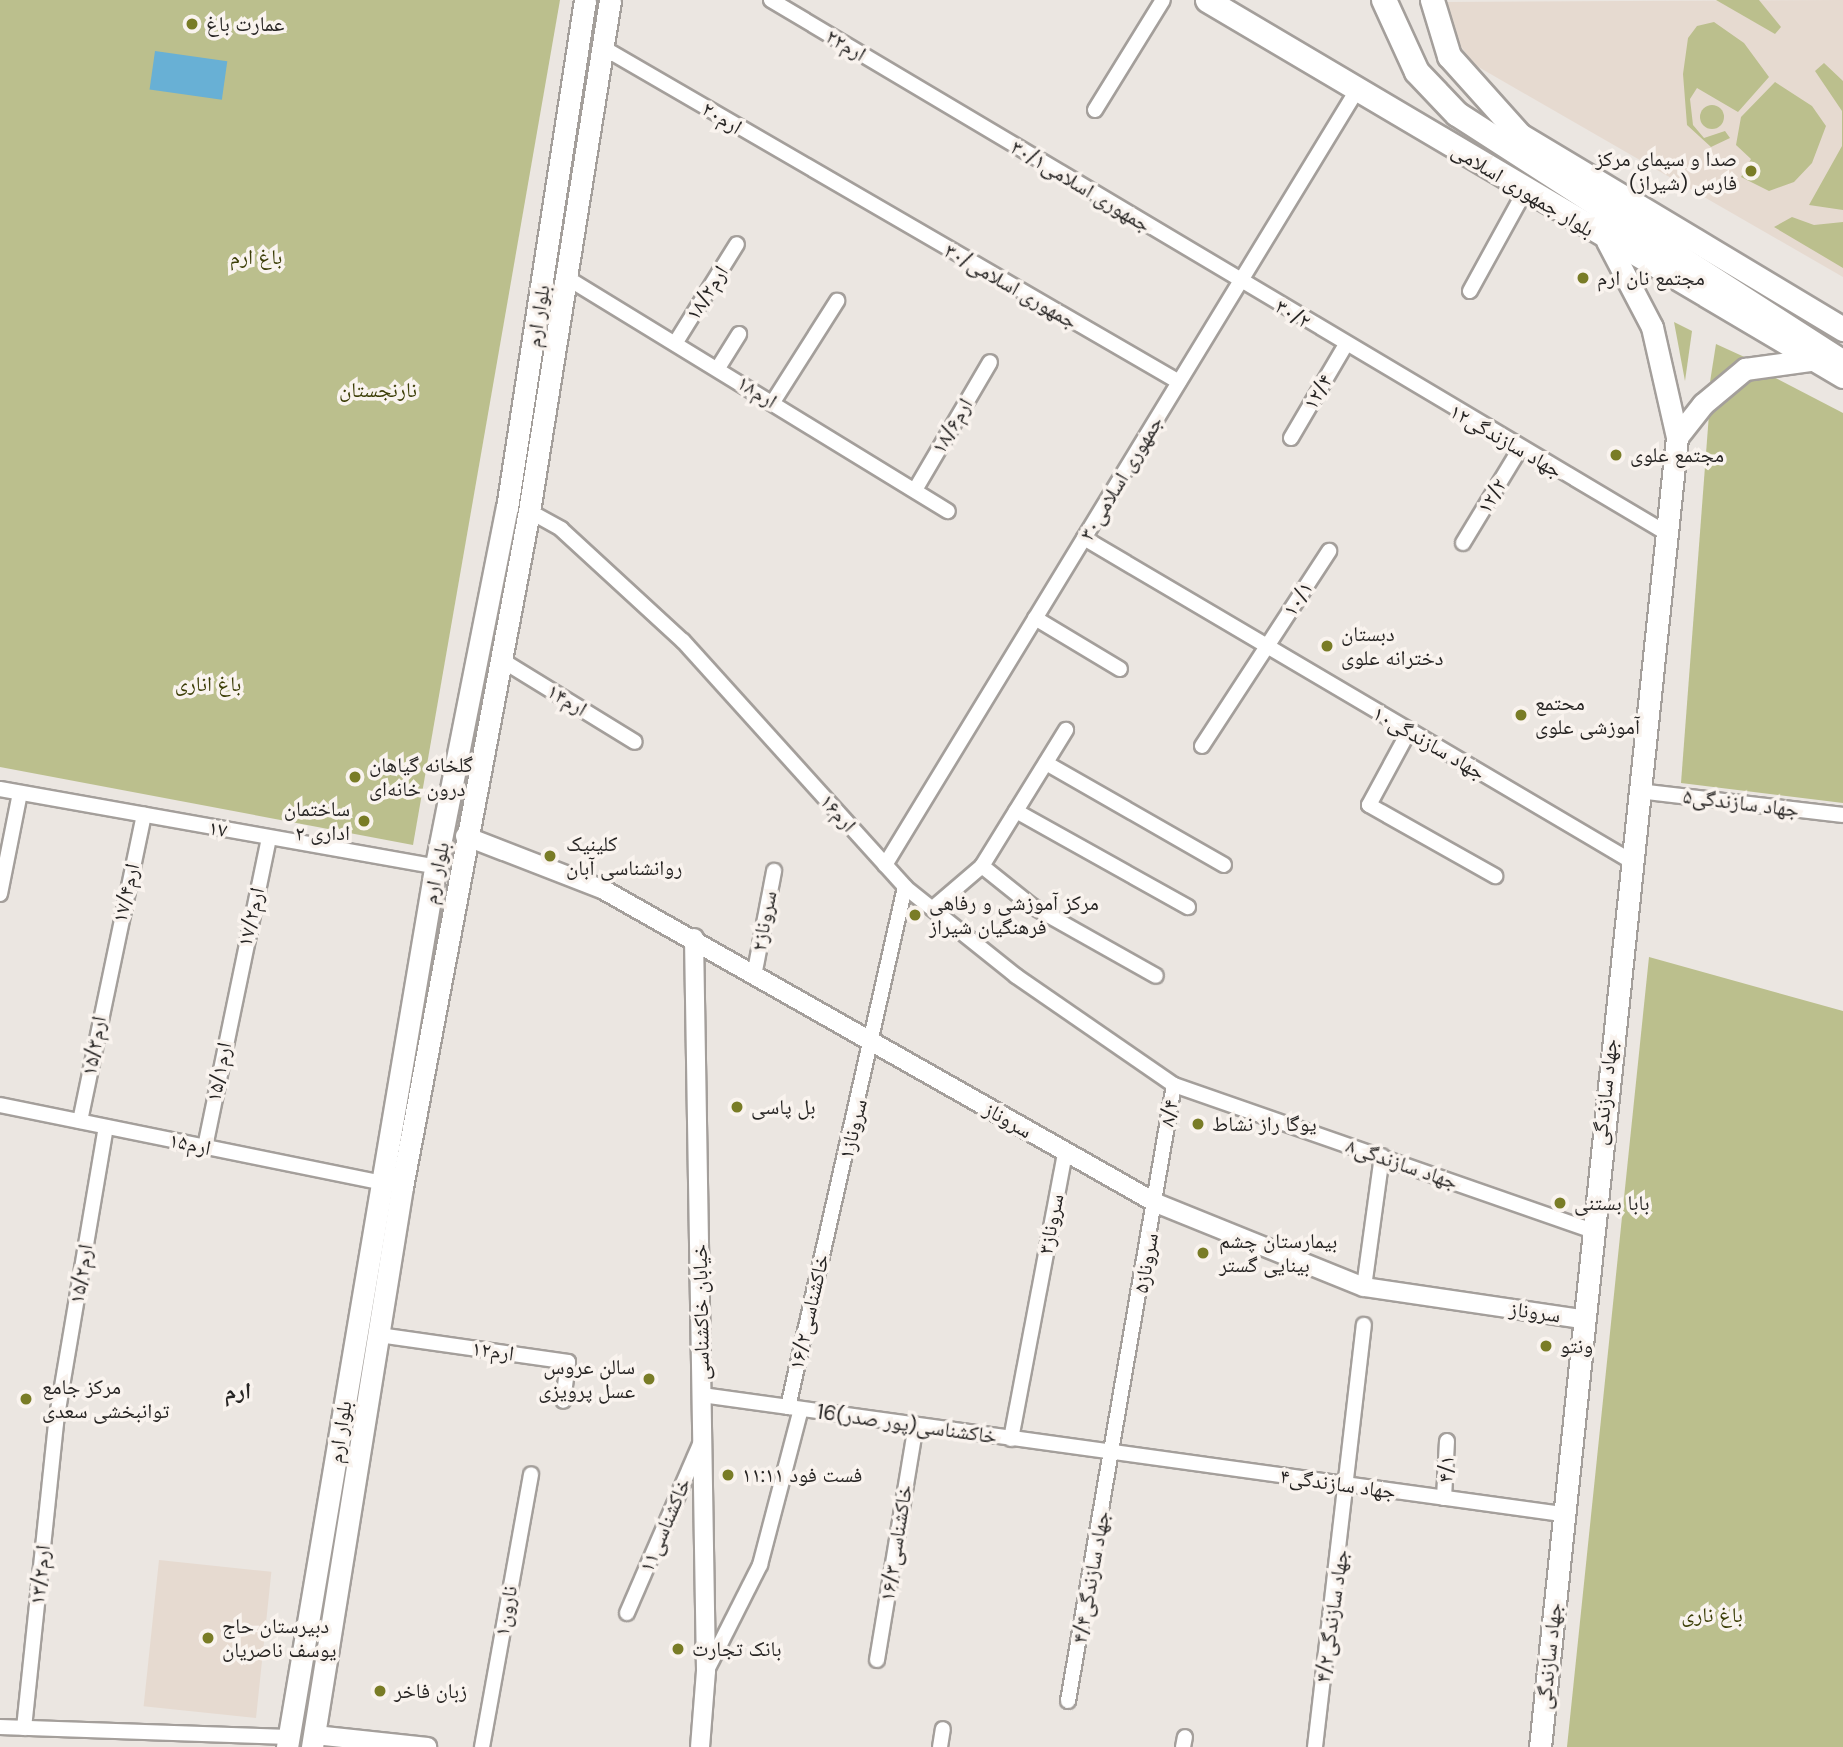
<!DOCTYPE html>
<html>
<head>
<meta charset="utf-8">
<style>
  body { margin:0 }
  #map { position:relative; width:1843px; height:1747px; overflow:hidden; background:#ebe6e1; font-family:"DM Sans","Noto Naskh Arabic",sans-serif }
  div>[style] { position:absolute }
  .built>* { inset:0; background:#e6dad0; transform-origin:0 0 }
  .green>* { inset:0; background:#bbbf8d }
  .round { border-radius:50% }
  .water>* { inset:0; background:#68b0d5; transform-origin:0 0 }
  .roads { filter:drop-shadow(2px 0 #a49f9b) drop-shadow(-2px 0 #a49f9b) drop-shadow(0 2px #a49f9b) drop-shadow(0 -2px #a49f9b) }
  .minor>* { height:14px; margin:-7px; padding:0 7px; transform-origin:7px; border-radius:7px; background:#fff }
  .tertiary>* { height:18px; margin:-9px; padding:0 9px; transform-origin:9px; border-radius:9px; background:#fff }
  .secondary>* { height:21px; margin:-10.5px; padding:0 10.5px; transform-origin:10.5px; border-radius:10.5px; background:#fff }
  .primary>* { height:23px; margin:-11.5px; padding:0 11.5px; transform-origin:11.5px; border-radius:11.5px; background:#fff }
  .trunk>* { height:24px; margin:-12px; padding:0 12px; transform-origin:12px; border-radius:12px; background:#fff }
  .dots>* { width:19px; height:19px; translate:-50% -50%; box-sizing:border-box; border:4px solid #f9f3ee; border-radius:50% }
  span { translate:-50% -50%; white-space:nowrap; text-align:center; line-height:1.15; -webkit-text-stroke:7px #f9f3ee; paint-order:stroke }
  .poi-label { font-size:21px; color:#262423 }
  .left { translate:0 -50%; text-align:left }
  .right { translate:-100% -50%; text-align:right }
  .street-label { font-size:21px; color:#262423 }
  .park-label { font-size:21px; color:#3b3d06 }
  .neighbourhood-label { font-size:23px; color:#262423; font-weight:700 }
</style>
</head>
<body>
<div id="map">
  <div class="built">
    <div style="clip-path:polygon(1843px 0,1843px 277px,1475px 65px,1455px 39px,1446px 2px)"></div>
    <div style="left:159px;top:1560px;width:113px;height:147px;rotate:6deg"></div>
  </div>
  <div class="green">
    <div style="clip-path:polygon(0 0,560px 0,413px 845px,0 767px)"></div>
    <div style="clip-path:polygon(1716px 0,1759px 0,1781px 27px,1775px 34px)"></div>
    <div style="clip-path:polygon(1714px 22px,1744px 43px,1769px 77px,1738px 112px,1697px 88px,1690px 99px,1693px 125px,1704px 138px,1725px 131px,1730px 138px,1711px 147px,1687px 125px,1683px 74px,1688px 38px,1697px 26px)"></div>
    <div style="clip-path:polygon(1824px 63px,1843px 81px,1843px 210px,1809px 205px,1842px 146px,1842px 111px,1815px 71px)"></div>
    <div style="clip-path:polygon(1775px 82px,1812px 106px,1826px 126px,1812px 163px,1794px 182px,1769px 191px,1741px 177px,1751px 159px,1736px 145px,1741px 117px)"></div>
    <div class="round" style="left:1700px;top:105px;width:24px;height:24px"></div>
    <div style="clip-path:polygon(1792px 217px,1814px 225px,1843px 222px,1843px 268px,1774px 227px)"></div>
    <div style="clip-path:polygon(1674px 322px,1692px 331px,1685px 381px)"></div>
    <div style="clip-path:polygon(1716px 344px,1751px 360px,1710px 382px)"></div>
    <div style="clip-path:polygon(1760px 370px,1843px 413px,1843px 803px,1681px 783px,1709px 414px)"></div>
    <div style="clip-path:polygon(1649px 957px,1843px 1011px,1843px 1747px,1567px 1747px)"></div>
  </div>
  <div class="water">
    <div style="left:155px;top:51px;width:73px;height:39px;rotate:8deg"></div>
  </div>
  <div class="roads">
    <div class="minor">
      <div style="left:771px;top:0;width:1044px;rotate:30.77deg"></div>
      <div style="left:602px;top:47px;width:667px;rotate:30.14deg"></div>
      <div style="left:1095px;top:110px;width:129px;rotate:-58.3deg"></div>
      <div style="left:564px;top:276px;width:450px;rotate:31.5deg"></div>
      <div style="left:1470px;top:291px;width:114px;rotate:-61.2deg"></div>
      <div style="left:676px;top:342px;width:115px;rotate:-58.1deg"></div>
      <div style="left:718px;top:368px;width:40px;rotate:-58deg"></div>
      <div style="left:773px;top:402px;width:120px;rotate:-57.6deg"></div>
      <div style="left:1291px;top:438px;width:107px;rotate:-59.6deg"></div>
      <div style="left:915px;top:490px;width:148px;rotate:-59.6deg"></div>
      <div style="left:529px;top:511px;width:37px;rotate:29deg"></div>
      <div style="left:561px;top:529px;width:166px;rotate:42.6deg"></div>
      <div style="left:683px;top:641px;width:331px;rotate:47.9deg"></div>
      <div style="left:905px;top:887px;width:142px;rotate:38.7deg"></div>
      <div style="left:1016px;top:976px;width:192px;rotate:34.6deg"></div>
      <div style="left:1174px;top:1085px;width:441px;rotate:19.2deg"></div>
      <div style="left:1084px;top:538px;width:635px;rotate:30.56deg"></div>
      <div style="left:1463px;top:543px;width:110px;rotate:-58.8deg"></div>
      <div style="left:1035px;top:618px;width:99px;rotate:31deg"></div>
      <div style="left:500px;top:659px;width:158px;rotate:31.6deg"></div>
      <div style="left:1409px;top:731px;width:84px;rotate:118.4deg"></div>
      <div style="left:1369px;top:805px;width:145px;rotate:29.4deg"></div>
      <div style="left:1202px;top:746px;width:233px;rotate:-56.9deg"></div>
      <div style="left:1046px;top:763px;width:205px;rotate:29.8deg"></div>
      <div style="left:0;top:789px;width:443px;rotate:10.1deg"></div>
      <div style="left:1639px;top:791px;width:205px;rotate:6.7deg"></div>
      <div style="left:1016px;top:811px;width:197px;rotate:29.2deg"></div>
      <div style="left:885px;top:865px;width:907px;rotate:-58.66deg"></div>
      <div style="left:982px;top:866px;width:64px;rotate:38.7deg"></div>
      <div style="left:1032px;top:906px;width:142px;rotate:29.4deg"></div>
      <div style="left:0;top:894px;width:103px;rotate:-78.8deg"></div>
      <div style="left:933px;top:908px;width:65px;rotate:-40.6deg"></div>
      <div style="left:982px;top:866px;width:160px;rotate:-58.3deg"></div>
      <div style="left:755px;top:971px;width:102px;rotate:-79.2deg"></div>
      <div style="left:0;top:1105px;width:398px;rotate:11.5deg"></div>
      <div style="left:80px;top:1121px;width:313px;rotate:-78.2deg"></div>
      <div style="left:205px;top:1147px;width:316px;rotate:-78.3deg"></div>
      <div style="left:1364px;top:1287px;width:132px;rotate:-82.2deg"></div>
      <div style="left:379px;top:1335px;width:191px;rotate:8.1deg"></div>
      <div style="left:568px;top:1362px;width:39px;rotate:97deg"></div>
      <div style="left:702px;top:1395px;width:868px;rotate:7.88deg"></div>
      <div style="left:788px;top:1407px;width:533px;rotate:-77.32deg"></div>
      <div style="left:1011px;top:1439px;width:291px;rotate:-79.3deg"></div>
      <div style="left:1444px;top:1498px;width:57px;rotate:-87deg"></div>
      <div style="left:627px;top:1613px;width:186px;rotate:-66.6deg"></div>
      <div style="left:877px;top:1660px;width:238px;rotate:-80.6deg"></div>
      <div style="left:707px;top:1670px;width:118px;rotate:-63.2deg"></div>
      <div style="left:760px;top:1565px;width:161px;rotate:-75.3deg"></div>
      <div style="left:1068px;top:1701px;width:625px;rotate:-80.24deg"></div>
      <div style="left:0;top:1727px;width:289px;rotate:2deg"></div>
      <div style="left:24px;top:1728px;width:308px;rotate:-84deg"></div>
      <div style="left:56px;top:1422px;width:299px;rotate:-80.4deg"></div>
      <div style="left:482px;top:1747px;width:277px;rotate:-79.8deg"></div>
      <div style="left:940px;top:1747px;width:18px;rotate:-81deg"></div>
      <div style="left:1183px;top:1747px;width:10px;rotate:-79deg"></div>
      <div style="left:1315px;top:1747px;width:425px;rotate:-83.4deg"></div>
    </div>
    <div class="tertiary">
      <div style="left:465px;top:836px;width:149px;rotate:21.2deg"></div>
      <div style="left:604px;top:890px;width:635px;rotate:29.55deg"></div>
      <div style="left:1156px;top:1203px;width:224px;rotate:22deg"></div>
      <div style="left:1364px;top:1287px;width:220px;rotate:8.4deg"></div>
      <div style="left:694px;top:938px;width:733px;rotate:89.06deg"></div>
      <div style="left:706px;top:1671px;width:76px;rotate:94.5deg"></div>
      <div style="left:315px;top:1735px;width:113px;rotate:6.1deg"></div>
    </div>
    <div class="secondary">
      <div style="left:1677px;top:437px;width:42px;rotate:-51.8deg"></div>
      <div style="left:1703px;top:404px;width:55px;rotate:-39.8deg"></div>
      <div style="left:1745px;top:369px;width:67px;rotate:-7.8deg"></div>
      <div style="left:287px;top:1747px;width:884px;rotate:-80.43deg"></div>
      <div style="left:434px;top:875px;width:374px;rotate:-78.8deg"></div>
      <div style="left:507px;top:508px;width:514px;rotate:-81.27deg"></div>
      <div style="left:312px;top:1747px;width:567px;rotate:-80.87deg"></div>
      <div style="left:402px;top:1187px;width:688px;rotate:-79.36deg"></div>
      <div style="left:529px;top:511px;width:517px;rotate:-80.99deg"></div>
      <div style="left:1540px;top:1747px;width:1317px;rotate:-84.03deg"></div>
      <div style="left:1677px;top:437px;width:113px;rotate:-102.8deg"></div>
      <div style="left:1652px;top:327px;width:97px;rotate:-117.6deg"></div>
    </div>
    <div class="primary">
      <div style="left:1207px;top:0;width:739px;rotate:30.59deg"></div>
      <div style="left:1432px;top:0;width:59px;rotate:73.1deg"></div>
      <div style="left:1449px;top:56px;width:106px;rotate:48.1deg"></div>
      <div style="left:1520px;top:135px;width:377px;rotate:31deg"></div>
    </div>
    <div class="trunk">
      <div style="left:1384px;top:0;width:79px;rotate:65.4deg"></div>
      <div style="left:1417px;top:72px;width:58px;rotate:46.4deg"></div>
      <div style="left:1457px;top:114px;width:459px;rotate:32.8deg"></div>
    </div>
  </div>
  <div class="dots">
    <div style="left:192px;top:24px;background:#797c26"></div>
    <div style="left:1751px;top:171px;background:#797c26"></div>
    <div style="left:1583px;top:278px;background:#797c26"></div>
    <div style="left:1616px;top:455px;background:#797c26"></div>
    <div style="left:1327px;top:646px;background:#797c26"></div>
    <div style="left:1521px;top:715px;background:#797c26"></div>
    <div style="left:355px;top:777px;background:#797c26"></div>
    <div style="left:364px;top:821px;background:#797c26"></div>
    <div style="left:550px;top:856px;background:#797c26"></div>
    <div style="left:915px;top:915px;background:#797c26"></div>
    <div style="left:737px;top:1107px;background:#797c26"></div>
    <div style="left:1198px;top:1124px;background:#797c26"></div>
    <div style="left:1560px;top:1203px;background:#797c26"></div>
    <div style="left:1203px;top:1253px;background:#797c26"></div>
    <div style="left:1546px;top:1346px;background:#797c26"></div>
    <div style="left:649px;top:1379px;background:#797c26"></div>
    <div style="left:26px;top:1399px;background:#797c26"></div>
    <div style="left:728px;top:1475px;background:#797c26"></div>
    <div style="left:208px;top:1638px;background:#797c26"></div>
    <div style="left:678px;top:1649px;background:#797c26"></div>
    <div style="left:380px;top:1691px;background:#797c26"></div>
  </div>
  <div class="poi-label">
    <span class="left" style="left:206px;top:24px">عمارت باغ</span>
    <span class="right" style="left:1737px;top:171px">صدا و سیمای مرکز<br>فارس (شیراز)</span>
    <span class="left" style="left:1597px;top:278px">مجتمع نان ارم</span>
    <span class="left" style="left:1630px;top:455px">مجتمع علوی</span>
    <span class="left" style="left:1341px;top:646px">دبستان<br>دخترانه علوی</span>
    <span class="left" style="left:1535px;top:715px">محتمع<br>آموزشی علوی</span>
    <span class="left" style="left:369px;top:777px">گلخانه گیاهان<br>درون خانه‌ای</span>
    <span class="right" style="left:350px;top:821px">ساختمان<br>اداری ۲</span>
    <span class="left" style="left:566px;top:856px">کلینیک<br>روانشناسی آبان</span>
    <span class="left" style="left:929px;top:915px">مرکز آموزشی و رفاهی<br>فرهنگیان شیراز</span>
    <span class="left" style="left:751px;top:1107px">بل پاسی</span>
    <span class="left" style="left:1212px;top:1124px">یوگا راز نشاط</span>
    <span class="left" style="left:1574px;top:1203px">بابا بستنی</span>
    <span class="left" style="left:1219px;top:1253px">بیمارستان چشم<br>بینایی گستر</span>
    <span class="left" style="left:1560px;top:1346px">ونتو</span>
    <span class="right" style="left:635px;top:1379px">سالن عروس<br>عسل پرویزی</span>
    <span class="left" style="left:42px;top:1399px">مرکز جامع<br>توانبخشی سعدی</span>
    <span class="left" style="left:742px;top:1475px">فست فود ۱۱:۱۱</span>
    <span class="left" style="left:222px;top:1638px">دبیرستان حاج<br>یوسف ناصریان</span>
    <span class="left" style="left:692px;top:1649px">بانک تجارت</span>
    <span class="left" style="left:394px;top:1691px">زبان فاخر</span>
  </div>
  <div class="street-label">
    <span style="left:846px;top:45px;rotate:31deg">ارم۲۲</span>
    <span style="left:722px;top:118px;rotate:31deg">ارم۲۰</span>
    <span style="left:1081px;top:186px;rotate:31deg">۳۰/۱جمهوری اسلامی</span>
    <span style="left:1523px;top:190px;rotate:31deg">بلوار جمهوری اسلامی</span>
    <span style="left:1011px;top:286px;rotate:30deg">۳۰/جمهوری اسلامی</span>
    <span style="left:707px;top:293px;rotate:-58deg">۱۸/۲ارم</span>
    <span style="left:1293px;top:314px;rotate:31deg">۳۰/۲</span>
    <span style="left:538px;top:316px;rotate:-81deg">بلوار ارم</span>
    <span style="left:757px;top:392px;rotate:32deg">ارم۱۸</span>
    <span style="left:1318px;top:392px;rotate:-60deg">۱۲/۴</span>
    <span style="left:952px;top:426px;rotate:-60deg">۱۸/۶ارم</span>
    <span style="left:1506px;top:441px;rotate:30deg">جهاد سازندگی۱۲</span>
    <span style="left:1121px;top:478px;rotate:-59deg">جمهوری اسلامی۳۰</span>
    <span style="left:1492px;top:496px;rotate:-59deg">۱۲/۲</span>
    <span style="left:1298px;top:599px;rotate:-57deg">۱۰/۱</span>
    <span style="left:567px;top:700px;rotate:31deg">ارم۱۴</span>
    <span style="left:1429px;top:743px;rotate:30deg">جهاد سازندگی۱۰</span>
    <span style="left:1741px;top:803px;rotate:7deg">جهاد سازندگی۵</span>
    <span style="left:838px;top:813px;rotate:48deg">ارم۱۶</span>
    <span style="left:218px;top:829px;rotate:10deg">۱۷</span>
    <span style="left:436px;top:873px;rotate:-78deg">بلوار ارم</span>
    <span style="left:126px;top:893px;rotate:-77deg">ارم۱۷/۴</span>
    <span style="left:251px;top:917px;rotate:-77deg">ارم۱۷/۲</span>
    <span style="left:764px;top:921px;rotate:-79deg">سروناز۲</span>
    <span style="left:94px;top:1046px;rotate:-80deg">ارم۱۵/۳</span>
    <span style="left:219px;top:1072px;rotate:-79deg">ارم۱۵/۱</span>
    <span style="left:1605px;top:1092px;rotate:-84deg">جهاد سازندگی</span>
    <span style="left:1169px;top:1113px;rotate:-80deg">۸/۴</span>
    <span style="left:1008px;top:1120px;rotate:30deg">سروناز</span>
    <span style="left:853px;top:1129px;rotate:-76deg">سروناز۱</span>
    <span style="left:190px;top:1144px;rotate:12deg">ارم۱۵</span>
    <span style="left:1402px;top:1164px;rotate:19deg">جهاد سازندگی۸</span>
    <span style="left:1051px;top:1224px;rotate:-79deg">سروناز۳</span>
    <span style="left:1146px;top:1263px;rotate:-80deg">سروناز۵</span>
    <span style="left:81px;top:1274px;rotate:-81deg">۱۵/۲ارم</span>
    <span style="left:701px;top:1312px;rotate:-91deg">خیابان خاکشناسی</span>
    <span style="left:809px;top:1312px;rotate:-77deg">۱۶/۲خاکشناسی</span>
    <span style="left:1535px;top:1312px;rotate:8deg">سروناز</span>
    <span style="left:493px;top:1351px;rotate:8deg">ارم۱۲</span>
    <span style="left:907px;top:1424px;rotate:8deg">16خاکشناسی(پور صدر)</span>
    <span style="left:340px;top:1432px;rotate:-81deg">بلوار ارم</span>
    <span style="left:1446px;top:1469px;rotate:-87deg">۴/۱</span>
    <span style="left:1338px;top:1484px;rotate:8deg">جهاد سازندگی۴</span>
    <span style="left:665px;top:1525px;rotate:-67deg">خاکشناسی۱۱</span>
    <span style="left:896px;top:1543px;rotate:-81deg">۱۶/۳خاکشناسی</span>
    <span style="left:40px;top:1575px;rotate:-84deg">۱۳/۲ارم</span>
    <span style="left:1091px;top:1577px;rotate:-80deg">۴/۴جهاد سازندگی</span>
    <span style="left:506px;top:1611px;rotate:-80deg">نارون۱</span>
    <span style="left:1332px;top:1616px;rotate:-82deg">۴/۲جهاد سازندگی</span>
    <span style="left:1549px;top:1656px;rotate:-84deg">جهاد سازندگی</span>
  </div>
  <div class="park-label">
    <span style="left:256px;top:257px">باغ ارم</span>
    <span style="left:378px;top:390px">نارنجستان</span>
    <span style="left:208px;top:684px">باغ اناری</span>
    <span style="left:1712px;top:1615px">باغ ناری</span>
  </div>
  <div class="neighbourhood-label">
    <span style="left:238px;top:1391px">ارم</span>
  </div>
</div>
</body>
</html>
